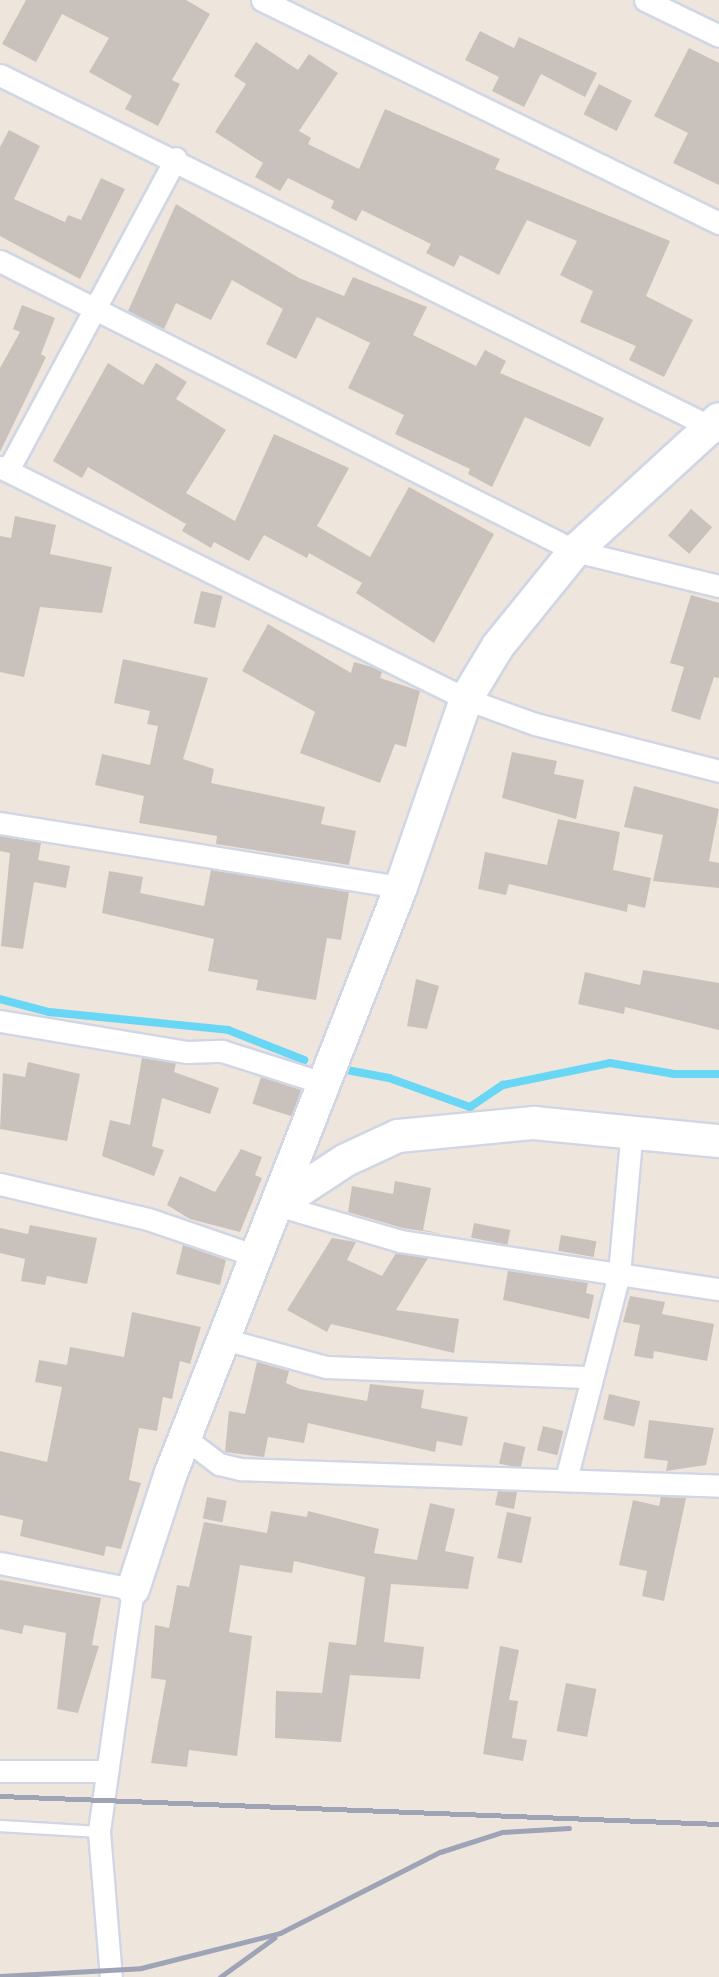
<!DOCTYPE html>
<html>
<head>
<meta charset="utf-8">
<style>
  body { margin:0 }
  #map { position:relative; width:719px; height:1977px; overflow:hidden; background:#eee5dc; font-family:"DM Sans",sans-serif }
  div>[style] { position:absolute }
  .stream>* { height:8px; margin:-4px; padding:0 4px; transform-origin:4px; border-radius:4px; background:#68d7f6 }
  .building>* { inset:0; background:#c9c2bc; transform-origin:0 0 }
  .roads { filter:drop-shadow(2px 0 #d1d6e5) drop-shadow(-2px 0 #d1d6e5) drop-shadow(0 2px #d1d6e5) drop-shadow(0 -2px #d1d6e5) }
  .lane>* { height:10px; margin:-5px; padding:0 5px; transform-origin:5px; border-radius:5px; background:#fff }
  .street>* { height:21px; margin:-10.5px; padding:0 10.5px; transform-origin:10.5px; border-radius:10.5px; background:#fff }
  .secondary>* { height:32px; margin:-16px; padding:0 16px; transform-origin:16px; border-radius:16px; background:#fff }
  .rail>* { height:5px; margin:-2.5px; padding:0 2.5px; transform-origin:2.5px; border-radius:2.5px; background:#9ea3b6 }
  span { translate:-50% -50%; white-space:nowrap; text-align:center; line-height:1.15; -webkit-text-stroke:5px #fff; paint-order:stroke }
</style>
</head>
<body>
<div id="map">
  <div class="stream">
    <div style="left:0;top:999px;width:51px;rotate:14.9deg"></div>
    <div style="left:49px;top:1012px;width:180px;rotate:5.7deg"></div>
    <div style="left:228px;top:1030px;width:82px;rotate:21.5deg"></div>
    <div style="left:336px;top:1068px;width:54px;rotate:10.7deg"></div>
    <div style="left:389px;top:1078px;width:86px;rotate:19.7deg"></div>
    <div style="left:470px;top:1107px;width:40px;rotate:-34deg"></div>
    <div style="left:503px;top:1085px;width:109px;rotate:-11.6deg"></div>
    <div style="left:610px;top:1063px;width:65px;rotate:9.8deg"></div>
    <div style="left:674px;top:1074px;width:45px"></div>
  </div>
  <div class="building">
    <div style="clip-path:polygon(26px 0,186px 0,210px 14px,172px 80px,180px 84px,158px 126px,125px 109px,132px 96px,89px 72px,109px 38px,62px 14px,36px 62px,2px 44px)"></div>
    <div style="clip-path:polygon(480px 31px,514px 48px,519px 37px,597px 73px,585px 97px,541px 74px,524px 107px,492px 91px,499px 77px,465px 60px)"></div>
    <div style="clip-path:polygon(256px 42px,298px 70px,309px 54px,338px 73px,299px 131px,311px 138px,308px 144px,359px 169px,385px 109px,500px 159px,495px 169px,670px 241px,646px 296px,693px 320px,664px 377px,629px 360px,636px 346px,580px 322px,593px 291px,560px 275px,577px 241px,527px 220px,499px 275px,460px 255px,454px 267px,426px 253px,431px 244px,362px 210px,356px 221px,331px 208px,334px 201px,288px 178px,280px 191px,255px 177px,263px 163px,215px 132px,246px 84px,234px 76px)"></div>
    <div style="clip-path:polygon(689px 48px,719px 63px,719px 185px,673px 163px,688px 133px,654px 116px)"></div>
    <div style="left:599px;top:84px;width:37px;height:34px;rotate:27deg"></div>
    <div style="clip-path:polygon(9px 130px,40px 146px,14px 199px,65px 222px,68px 215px,81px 220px,101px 178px,125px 189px,80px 279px,0 236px,0 147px)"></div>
    <div style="clip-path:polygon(176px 204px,299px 278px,344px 296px,353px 277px,427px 307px,413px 335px,476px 366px,485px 350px,506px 361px,500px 373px,604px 418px,590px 447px,525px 417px,492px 487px,468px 474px,470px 469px,395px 434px,404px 415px,348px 388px,370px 343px,317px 317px,296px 359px,266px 344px,283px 309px,232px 280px,211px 320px,176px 303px,164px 329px,128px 311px)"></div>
    <div style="clip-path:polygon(22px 305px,55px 318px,41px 354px,46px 357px,0 452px,0 368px,20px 332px,13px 329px)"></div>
    <div style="clip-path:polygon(108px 363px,143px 385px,156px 363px,187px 382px,176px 399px,226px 430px,186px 493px,235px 521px,274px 434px,349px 468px,317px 526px,370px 557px,409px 487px,494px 534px,434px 643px,356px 593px,362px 583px,309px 553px,307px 558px,264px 535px,249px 561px,214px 542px,211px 548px,182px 531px,186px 524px,88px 467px,82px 478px,53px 461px)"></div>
    <div style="left:691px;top:509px;width:28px;height:35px;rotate:41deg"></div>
    <div style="clip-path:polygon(15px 516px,56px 525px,50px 554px,112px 567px,102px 613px,40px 607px,24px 677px,0 672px,0 536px,11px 538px)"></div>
    <div style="left:201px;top:591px;width:22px;height:33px;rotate:13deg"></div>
    <div style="clip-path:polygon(691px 595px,719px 603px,719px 678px,714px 677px,700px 720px,671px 711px,684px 667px,670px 663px)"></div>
    <div style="clip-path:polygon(268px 624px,351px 673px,354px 662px,372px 667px,382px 672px,380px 678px,420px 691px,406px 747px,395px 744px,380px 783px,300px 753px,315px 712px,242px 671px)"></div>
    <div style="clip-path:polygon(123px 659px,208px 678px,183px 759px,214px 769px,211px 783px,325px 807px,321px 824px,356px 831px,349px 865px,216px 844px,217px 836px,139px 823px,144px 796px,95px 785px,102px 754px,150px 765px,158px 726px,147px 724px,150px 711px,114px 703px)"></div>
    <div style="clip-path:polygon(512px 752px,557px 761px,554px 774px,584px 780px,576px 819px,502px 798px)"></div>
    <div style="clip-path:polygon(634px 786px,719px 809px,709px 861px,719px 863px,719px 888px,653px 881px,663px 835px,624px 827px)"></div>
    <div style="clip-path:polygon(558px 819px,620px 832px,613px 870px,651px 878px,645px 908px,628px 904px,627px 912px,509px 884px,506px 895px,478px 889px,485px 852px,547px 865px)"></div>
    <div style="clip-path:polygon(0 836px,41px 843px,38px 860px,70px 866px,66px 888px,34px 882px,23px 949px,1px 946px,10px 853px,0 851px)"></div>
    <div style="clip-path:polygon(211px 870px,349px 892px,341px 940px,327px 938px,316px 1000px,256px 990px,258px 980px,208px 971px,214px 939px,102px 913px,109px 871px,143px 877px,140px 893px,204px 906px)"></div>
    <div style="clip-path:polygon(643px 970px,719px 983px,719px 1030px,625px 1007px,624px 1014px,578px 1004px,585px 972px,640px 985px)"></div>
    <div style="clip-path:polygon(416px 979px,439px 986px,427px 1029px,407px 1026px)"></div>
    <div style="clip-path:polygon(142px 1058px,176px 1063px,174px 1072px,219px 1088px,210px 1114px,162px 1098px,152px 1146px,164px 1150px,154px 1176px,102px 1156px,110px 1120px,130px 1125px)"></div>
    <div style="clip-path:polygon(28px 1062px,80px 1074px,67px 1141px,0 1129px,3px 1073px,25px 1077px)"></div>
    <div style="left:261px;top:1077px;width:42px;height:28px;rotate:18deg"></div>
    <div style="clip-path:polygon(241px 1149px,262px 1157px,255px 1175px,262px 1178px,240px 1232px,190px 1219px,167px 1205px,180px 1176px,215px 1192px)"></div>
    <div style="clip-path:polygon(395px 1181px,431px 1188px,423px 1230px,443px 1234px,403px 1228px,348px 1212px,352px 1186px,393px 1194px)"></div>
    <div style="left:474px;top:1223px;width:37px;height:15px;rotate:11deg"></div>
    <div style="clip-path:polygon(30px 1225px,97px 1238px,87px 1284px,47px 1276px,45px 1285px,21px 1281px,25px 1259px,0 1253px,0 1228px,28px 1234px)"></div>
    <div style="left:561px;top:1235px;width:36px;height:16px;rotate:10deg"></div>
    <div style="clip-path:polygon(332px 1238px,356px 1242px,347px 1260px,382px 1276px,396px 1253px,428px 1258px,396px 1310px,459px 1319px,454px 1353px,331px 1324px,327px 1332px,287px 1310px)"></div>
    <div style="clip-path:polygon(183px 1245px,226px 1260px,220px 1285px,176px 1274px)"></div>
    <div style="clip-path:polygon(508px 1271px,588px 1283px,586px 1293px,594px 1295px,589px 1319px,503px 1300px)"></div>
    <div style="clip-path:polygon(630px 1296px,665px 1302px,662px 1314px,714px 1324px,707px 1361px,654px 1351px,653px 1359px,634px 1356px,640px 1325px,623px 1322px)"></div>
    <div style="clip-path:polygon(132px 1312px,201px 1327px,190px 1364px,180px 1361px,172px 1399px,163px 1397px,157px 1431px,139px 1428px,129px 1480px,141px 1483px,121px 1549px,106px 1546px,104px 1556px,20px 1536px,23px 1520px,0 1515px,0 1451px,47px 1462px,62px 1387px,35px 1382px,39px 1360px,67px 1365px,70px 1347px,124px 1357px)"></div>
    <div style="clip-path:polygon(257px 1362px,289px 1371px,286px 1383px,300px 1389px,367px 1401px,370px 1384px,424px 1390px,421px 1408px,468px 1417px,462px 1446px,437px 1441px,435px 1452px,308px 1423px,304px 1443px,268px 1437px,264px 1457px,225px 1452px,229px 1411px,245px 1414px)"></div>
    <div style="left:609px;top:1394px;width:32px;height:26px;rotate:13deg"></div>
    <div style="clip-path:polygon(649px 1420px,714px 1428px,706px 1465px,666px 1471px,668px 1461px,644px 1458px)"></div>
    <div style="left:543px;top:1426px;width:21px;height:25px;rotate:14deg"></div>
    <div style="left:504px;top:1442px;width:22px;height:22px;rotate:13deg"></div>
    <div style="clip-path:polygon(498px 1491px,517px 1492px,514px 1509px,495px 1505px)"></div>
    <div style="left:207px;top:1497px;width:20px;height:22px;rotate:11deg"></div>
    <div style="clip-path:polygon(661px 1497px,686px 1498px,664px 1601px,642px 1596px,647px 1571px,619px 1565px,633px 1500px,659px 1506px)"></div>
    <div style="clip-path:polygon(430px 1503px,455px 1509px,445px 1551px,474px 1557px,468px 1589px,391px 1584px,384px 1642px,424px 1647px,420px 1679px,350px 1675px,341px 1742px,275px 1738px,276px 1691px,322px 1693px,329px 1642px,356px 1645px,365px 1577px,294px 1561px,292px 1573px,240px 1565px,229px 1632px,252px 1636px,237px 1756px,189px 1750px,187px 1767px,151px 1763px,166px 1680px,151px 1678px,155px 1625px,169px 1628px,177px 1585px,189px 1587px,204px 1522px,267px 1533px,271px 1511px,307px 1517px,308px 1511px,379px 1529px,374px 1553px,417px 1560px)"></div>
    <div style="left:507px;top:1512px;width:25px;height:47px;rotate:12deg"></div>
    <div style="clip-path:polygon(0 1580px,101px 1598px,92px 1645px,99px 1646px,78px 1713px,57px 1709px,66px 1633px,24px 1625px,22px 1634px,0 1629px)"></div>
    <div style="clip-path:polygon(500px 1646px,519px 1650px,509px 1700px,518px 1701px,512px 1738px,527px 1740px,523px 1761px,483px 1754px)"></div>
    <div style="left:566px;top:1683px;width:31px;height:49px;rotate:11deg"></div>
  </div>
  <div class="roads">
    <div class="lane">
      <div style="left:0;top:1826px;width:99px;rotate:3.5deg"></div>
    </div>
    <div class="street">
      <div style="left:262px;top:0;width:509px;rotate:26.01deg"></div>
      <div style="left:645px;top:0;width:82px;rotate:25.9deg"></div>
      <div style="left:0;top:75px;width:793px;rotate:26.34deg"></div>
      <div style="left:0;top:261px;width:644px;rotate:26.76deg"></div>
      <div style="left:575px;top:551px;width:148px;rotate:13.7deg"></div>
      <div style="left:0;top:467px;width:521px;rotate:26.47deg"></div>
      <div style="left:466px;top:699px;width:73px;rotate:19.9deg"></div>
      <div style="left:535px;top:724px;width:190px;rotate:14.3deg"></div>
      <div style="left:8px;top:470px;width:354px;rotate:-61.7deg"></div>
      <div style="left:0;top:823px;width:406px;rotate:9.1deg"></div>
      <div style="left:0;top:1021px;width:190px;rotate:9.4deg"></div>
      <div style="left:187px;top:1052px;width:35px;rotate:-2deg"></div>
      <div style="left:222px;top:1051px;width:106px;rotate:17.6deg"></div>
      <div style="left:0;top:1184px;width:152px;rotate:13.3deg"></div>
      <div style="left:148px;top:1219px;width:114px;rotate:18.9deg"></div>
      <div style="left:277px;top:1205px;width:128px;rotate:16.3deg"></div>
      <div style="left:400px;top:1241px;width:323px;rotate:8.6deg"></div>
      <div style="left:224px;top:1339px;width:106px;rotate:15.4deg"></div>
      <div style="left:326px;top:1367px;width:266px;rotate:2.2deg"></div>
      <div style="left:185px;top:1438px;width:43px;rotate:37.4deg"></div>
      <div style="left:219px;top:1464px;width:23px;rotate:13deg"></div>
      <div style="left:241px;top:1469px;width:478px;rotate:2deg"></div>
      <div style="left:566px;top:1479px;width:212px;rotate:-75.5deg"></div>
      <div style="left:619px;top:1274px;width:146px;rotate:-84.9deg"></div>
      <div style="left:0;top:1563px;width:136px;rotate:11.1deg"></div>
      <div style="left:133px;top:1589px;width:245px;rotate:98deg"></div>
      <div style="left:99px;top:1832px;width:145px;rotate:85.3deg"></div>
      <div style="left:0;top:1771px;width:105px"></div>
    </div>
    <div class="secondary">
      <div style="left:277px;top:1205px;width:82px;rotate:-33.1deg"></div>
      <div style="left:346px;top:1160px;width:57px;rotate:-24.8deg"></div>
      <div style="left:398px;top:1136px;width:137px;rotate:-5.5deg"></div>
      <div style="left:534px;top:1123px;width:186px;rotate:5.6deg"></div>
      <div style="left:133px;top:1589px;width:122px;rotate:-71.9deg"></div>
      <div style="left:171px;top:1473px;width:630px;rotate:-68.57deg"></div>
      <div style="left:401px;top:887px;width:199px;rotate:-70.9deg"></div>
      <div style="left:466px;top:699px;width:62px;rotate:-58.9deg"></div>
      <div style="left:498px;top:646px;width:122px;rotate:-51deg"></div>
      <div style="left:575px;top:551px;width:195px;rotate:-42.5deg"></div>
    </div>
  </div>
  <div class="rail">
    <div style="left:0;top:1796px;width:720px;rotate:2.23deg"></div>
    <div style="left:0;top:1976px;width:141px;rotate:-3.2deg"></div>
    <div style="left:141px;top:1968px;width:143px;rotate:-14.1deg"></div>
    <div style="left:280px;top:1933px;width:179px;rotate:-26.9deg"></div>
    <div style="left:440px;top:1852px;width:65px;rotate:-17.9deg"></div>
    <div style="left:502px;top:1832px;width:67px;rotate:-3.4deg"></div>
    <div style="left:220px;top:1977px;width:67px;rotate:-35.8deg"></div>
  </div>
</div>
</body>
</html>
